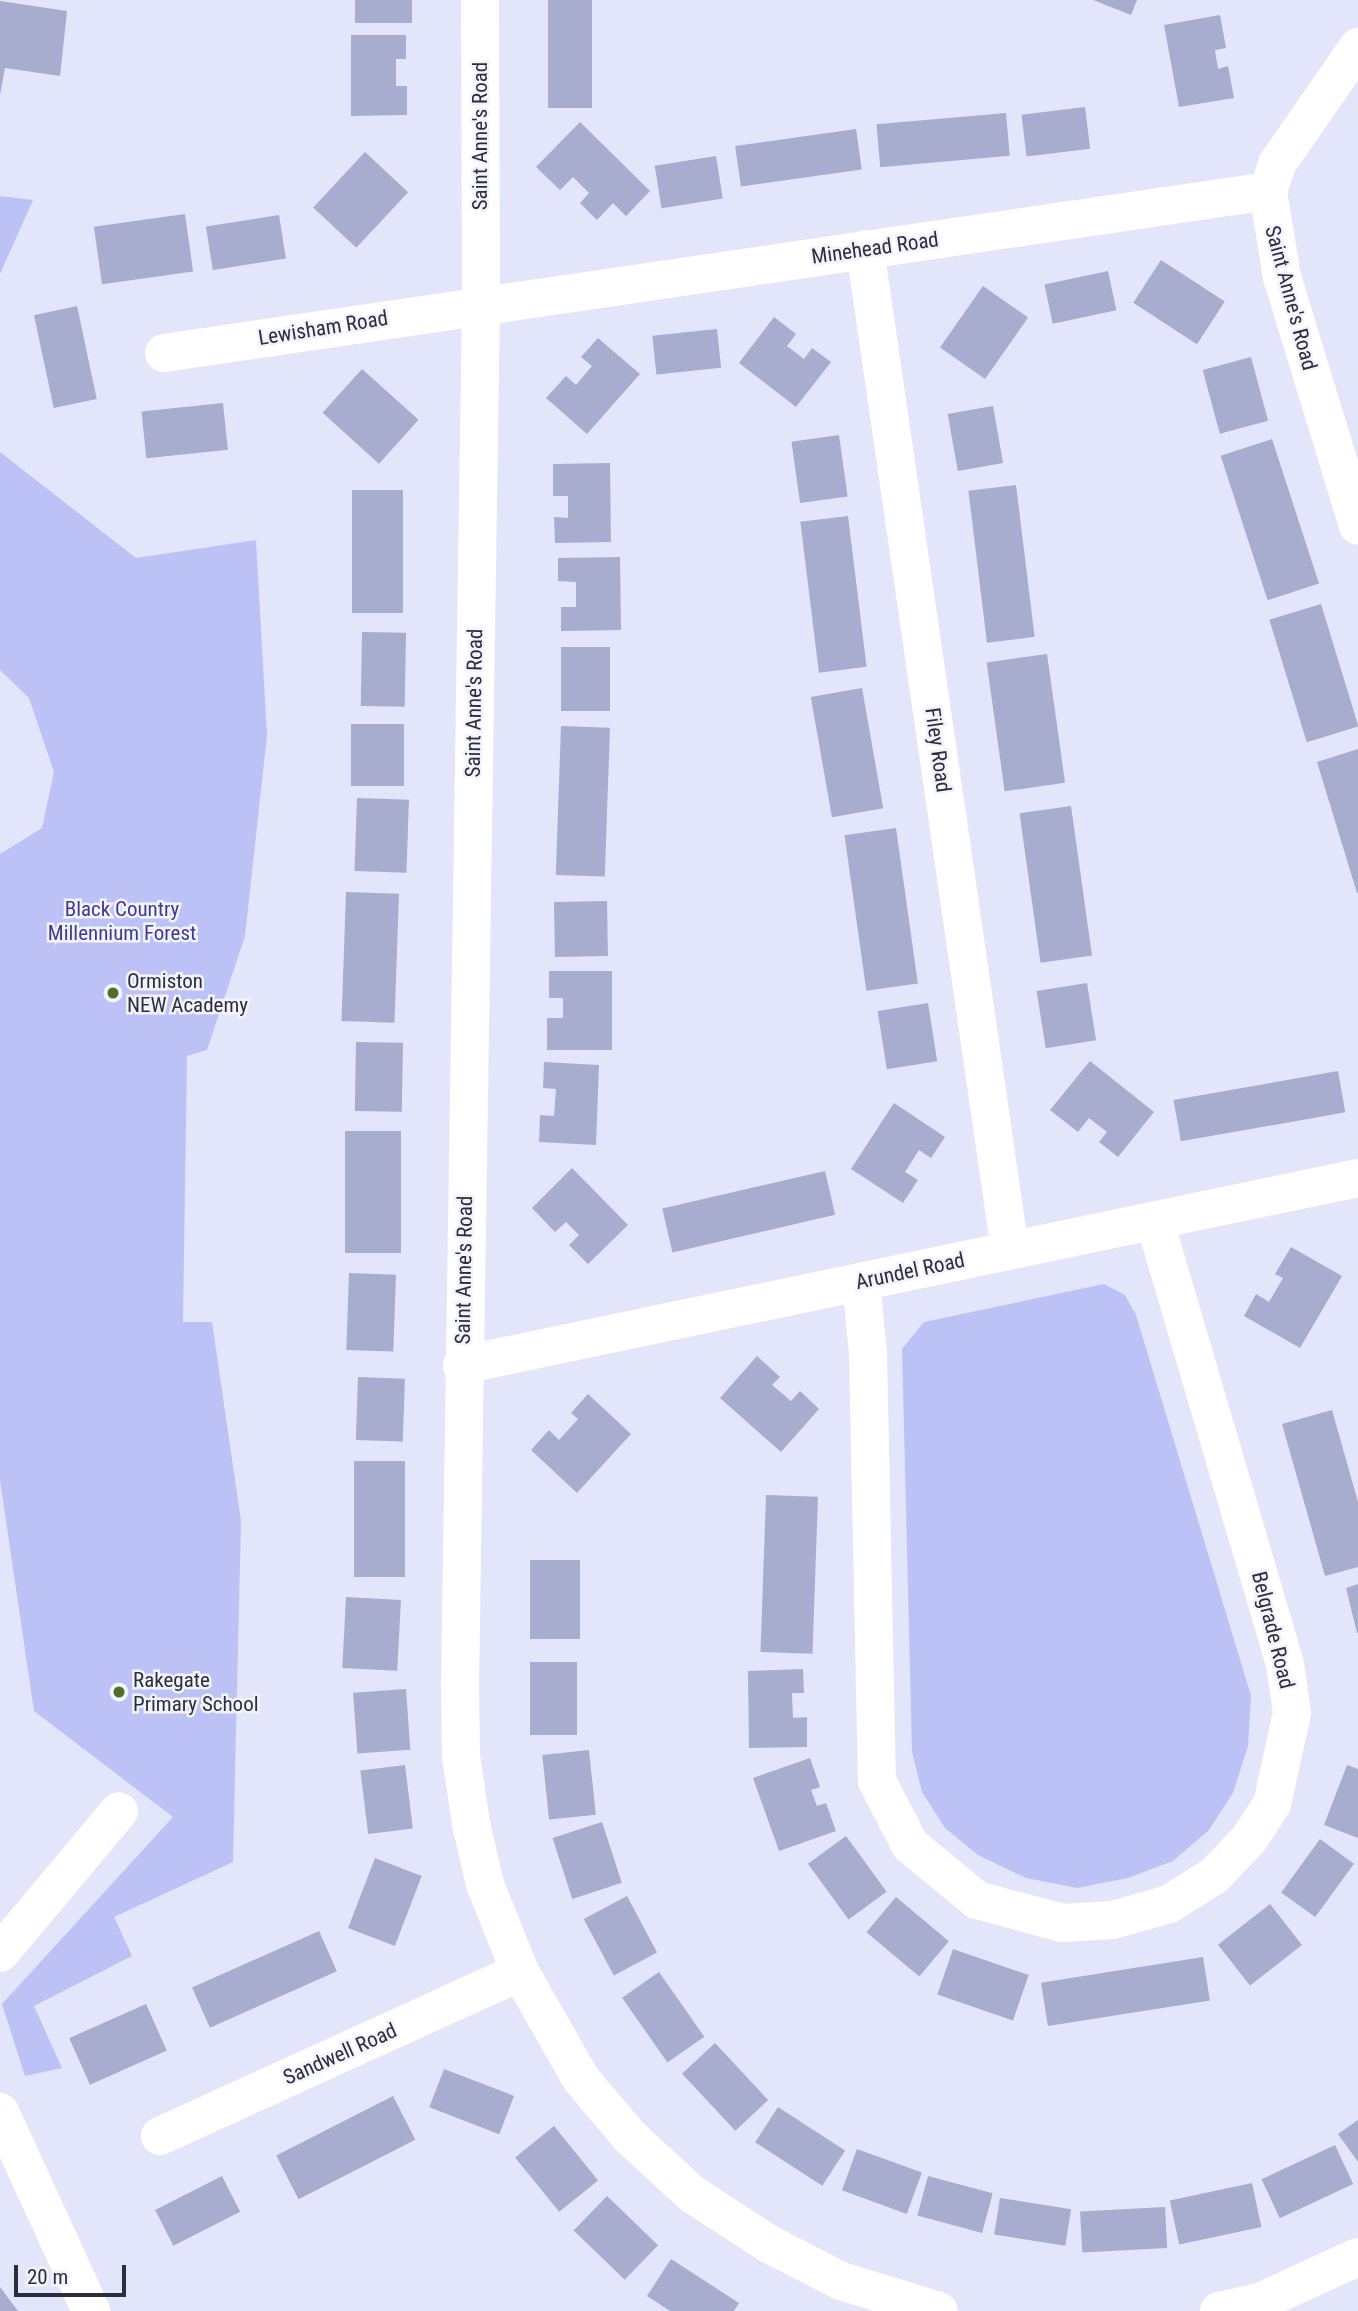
<!DOCTYPE html>
<html>
<head>
<meta charset="utf-8">
<style>
  body { margin:0 }
  #map { position:relative; width:1358px; height:2311px; overflow:hidden; background:#e3e5fb; font-family:"Roboto Condensed",sans-serif }
  div>[style] { position:absolute }
  .green>* { inset:0; background:#bdc2f6 }
  .building>* { inset:0; background:#a8acce; transform-origin:0 0 }
  .minor>* { height:38px; margin:-19px; padding:0 19px; transform-origin:19px; border-radius:19px; background:#fff }
  .dots>* { width:19px; height:19px; translate:-50% -50%; box-sizing:border-box; border:4px solid #f3f4fb; border-radius:50% }
  span { translate:-50% -50%; white-space:nowrap; text-align:center; line-height:1.15; -webkit-text-stroke:5px #f3f4fb; paint-order:stroke }
  .street-label { font-size:21px; color:#2c2e3b }
  .park-label { font-size:21px; color:#3e3993 }
  .poi-label { font-size:21px; color:#2c2e3b }
  .left { translate:0 -50%; text-align:left }
  .scale { position:absolute; left:14px; top:2265px; width:112px; height:32px; box-sizing:border-box; border:4px solid #2c2e3b; border-top:0; padding-left:9px; font-size:21px; line-height:24px; white-space:nowrap; color:#2c2e3b; -webkit-text-stroke:5px #f3f4fb; paint-order:stroke }
</style>
</head>
<body>
<div id="map">
  <div class="green">
    <div style="clip-path:polygon(0 196px,33px 200px,0 274px)"></div>
    <div style="clip-path:polygon(0 452px,136px 558px,256px 540px,267px 735px,245px 936px,207px 1050px,187px 1056px,183px 1322px,212px 1322px,241px 1521px,233px 1862px,114px 1917px,132px 1956px,34px 2006px,62px 2068px,25px 2076px,2px 2004px,173px 1817px,34px 1711px,0 1480px,0 854px,42px 828px,54px 772px,29px 698px,0 670px)"></div>
    <div style="clip-path:polygon(1104px 1284px,1125px 1295px,1136px 1315px,1251px 1696px,1248px 1746px,1233px 1793px,1209px 1830px,1173px 1861px,1128px 1878px,1077px 1888px,1026px 1878px,978px 1855px,945px 1828px,922px 1792px,912px 1752px,902px 1349px,924px 1322px)"></div>
  </div>
  <div class="building">
    <div style="left:355px;top:0;width:57px;height:23px"></div>
    <div style="left:548px;top:0;width:44px;height:108px"></div>
    <div style="clip-path:polygon(1093px 0,1137px 0,1131px 15px)"></div>
    <div style="clip-path:polygon(0 1px,67px 11px,60px 76px,5px 68px,0 95px)"></div>
    <div style="clip-path:polygon(1220px 15px,1226px 48px,1215px 50px,1218px 69px,1228px 66px,1234px 98px,1179px 107px,1164px 25px)"></div>
    <div style="clip-path:polygon(351px 35px,406px 35px,406px 59px,396px 59px,396px 86px,407px 86px,407px 115px,351px 116px)"></div>
    <div style="left:1085px;top:107px;width:42px;height:64px;rotate:83deg"></div>
    <div style="left:1006px;top:113px;width:43px;height:130px;rotate:85deg"></div>
    <div style="clip-path:polygon(580px 122px,650px 191px,626px 216px,613px 203px,597px 220px,580px 203px,589px 193px,573px 177px,560px 190px,536px 167px)"></div>
    <div style="left:856px;top:129px;width:41px;height:122px;rotate:82deg"></div>
    <div style="left:365px;top:152px;width:59px;height:76px;rotate:43deg"></div>
    <div style="left:716px;top:156px;width:43px;height:62px;rotate:81deg"></div>
    <div style="left:185px;top:214px;width:58px;height:92px;rotate:82deg"></div>
    <div style="left:279px;top:215px;width:44px;height:74px;rotate:81deg"></div>
    <div style="left:1161px;top:260px;width:76px;height:51px;rotate:33deg"></div>
    <div style="left:1108px;top:271px;width:40px;height:65px;rotate:78deg"></div>
    <div style="left:983px;top:286px;width:55px;height:75px;rotate:35deg"></div>
    <div style="left:77px;top:306px;width:95px;height:44px;rotate:78deg"></div>
    <div style="clip-path:polygon(774px 317px,796px 334px,787px 346px,804px 359px,812px 348px,831px 362px,796px 407px,739px 363px)"></div>
    <div style="left:717px;top:329px;width:39px;height:65px;rotate:84deg"></div>
    <div style="clip-path:polygon(598px 338px,640px 374px,587px 434px,546px 398px,566px 376px,576px 385px,592px 366px,581px 357px)"></div>
    <div style="left:1251px;top:357px;width:66px;height:50px;rotate:75deg"></div>
    <div style="left:362px;top:369px;width:76px;height:59px;rotate:42deg"></div>
    <div style="left:223px;top:403px;width:47px;height:82px;rotate:84deg"></div>
    <div style="left:993px;top:406px;width:58px;height:46px;rotate:80deg"></div>
    <div style="left:839px;top:435px;width:62px;height:48px;rotate:82deg"></div>
    <div style="left:1272px;top:439px;width:152px;height:54px;rotate:72deg"></div>
    <div style="clip-path:polygon(610px 463px,611px 542px,555px 543px,554px 517px,568px 518px,568px 496px,553px 496px,553px 464px)"></div>
    <div style="left:1016px;top:485px;width:153px;height:48px;rotate:83deg"></div>
    <div style="left:352px;top:490px;width:51px;height:123px"></div>
    <div style="left:848px;top:516px;width:152px;height:48px;rotate:83deg"></div>
    <div style="clip-path:polygon(620px 557px,621px 630px,561px 631px,561px 607px,576px 607px,576px 582px,558px 581px,558px 558px)"></div>
    <div style="left:1321px;top:604px;width:128px;height:54px;rotate:73deg"></div>
    <div style="left:362px;top:632px;width:44px;height:74px;rotate:1deg"></div>
    <div style="left:561px;top:647px;width:49px;height:64px"></div>
    <div style="left:1047px;top:654px;width:130px;height:61px;rotate:82deg"></div>
    <div style="left:862px;top:688px;width:122px;height:52px;rotate:80deg"></div>
    <div style="left:351px;top:724px;width:53px;height:62px"></div>
    <div style="left:561px;top:726px;width:49px;height:149px;rotate:2deg"></div>
    <div style="clip-path:polygon(1358px 749px,1358px 893px,1357px 893px,1317px 762px)"></div>
    <div style="left:357px;top:798px;width:52px;height:73px;rotate:2deg"></div>
    <div style="left:1071px;top:806px;width:151px;height:52px;rotate:82deg"></div>
    <div style="left:896px;top:828px;width:157px;height:52px;rotate:82deg"></div>
    <div style="left:346px;top:892px;width:53px;height:129px;rotate:2deg"></div>
    <div style="left:607px;top:901px;width:55px;height:53px;rotate:89deg"></div>
    <div style="clip-path:polygon(549px 971px,612px 971px,612px 1050px,547px 1050px,547px 1018px,563px 1018px,563px 998px,549px 998px)"></div>
    <div style="left:1087px;top:983px;width:58px;height:51px;rotate:81deg"></div>
    <div style="left:928px;top:1003px;width:59px;height:51px;rotate:81deg"></div>
    <div style="left:356px;top:1042px;width:47px;height:69px;rotate:1deg"></div>
    <div style="clip-path:polygon(1090px 1061px,1154px 1112px,1118px 1157px,1099px 1142px,1107px 1132px,1089px 1118px,1078px 1132px,1050px 1110px)"></div>
    <div style="clip-path:polygon(544px 1062px,599px 1065px,596px 1145px,539px 1142px,540px 1115px,554px 1116px,556px 1089px,543px 1088px)"></div>
    <div style="left:1338px;top:1071px;width:42px;height:167px;rotate:80deg"></div>
    <div style="clip-path:polygon(894px 1103px,945px 1137px,931px 1158px,919px 1150px,905px 1172px,918px 1180px,903px 1203px,851px 1169px)"></div>
    <div style="left:345px;top:1131px;width:56px;height:122px"></div>
    <div style="clip-path:polygon(572px 1168px,628px 1225px,588px 1264px,569px 1245px,579px 1235px,566px 1222px,555px 1232px,532px 1208px)"></div>
    <div style="left:825px;top:1171px;width:45px;height:167px;rotate:77deg"></div>
    <div style="clip-path:polygon(1291px 1247px,1342px 1276px,1300px 1348px,1244px 1316px,1256px 1294px,1269px 1302px,1283px 1278px,1275px 1274px)"></div>
    <div style="left:349px;top:1273px;width:47px;height:77px;rotate:2deg"></div>
    <div style="clip-path:polygon(757px 1356px,780px 1377px,772px 1385px,791px 1401px,800px 1391px,819px 1409px,781px 1452px,720px 1398px)"></div>
    <div style="left:358px;top:1377px;width:47px;height:63px;rotate:2deg"></div>
    <div style="clip-path:polygon(588px 1394px,631px 1434px,577px 1493px,531px 1450px,549px 1430px,559px 1440px,578px 1419px,571px 1413px)"></div>
    <div style="clip-path:polygon(1332px 1410px,1358px 1502px,1358px 1567px,1325px 1576px,1282px 1424px)"></div>
    <div style="left:354px;top:1461px;width:51px;height:116px"></div>
    <div style="left:766px;top:1495px;width:52px;height:157px;rotate:2deg"></div>
    <div style="left:530px;top:1560px;width:50px;height:79px"></div>
    <div style="clip-path:polygon(1358px 1584px,1358px 1633px,1357px 1633px,1346px 1588px)"></div>
    <div style="left:346px;top:1597px;width:55px;height:71px;rotate:3deg"></div>
    <div style="left:530px;top:1662px;width:47px;height:73px"></div>
    <div style="clip-path:polygon(803px 1669px,804px 1693px,792px 1693px,793px 1718px,807px 1717px,807px 1747px,749px 1748px,748px 1671px)"></div>
    <div style="left:406px;top:1689px;width:61px;height:53px;rotate:86deg"></div>
    <div style="left:589px;top:1750px;width:65px;height:47px;rotate:84deg"></div>
    <div style="clip-path:polygon(810px 1758px,820px 1787px,811px 1790px,817px 1806px,826px 1803px,836px 1831px,779px 1851px,753px 1778px)"></div>
    <div style="left:405px;top:1765px;width:64px;height:45px;rotate:83deg"></div>
    <div style="clip-path:polygon(1347px 1765px,1358px 1769px,1358px 1838px,1324px 1825px)"></div>
    <div style="left:602px;top:1822px;width:64px;height:52px;rotate:72deg"></div>
    <div style="left:846px;top:1836px;width:69px;height:47px;rotate:54deg"></div>
    <div style="left:1320px;top:1839px;width:42px;height:66px;rotate:36deg"></div>
    <div style="left:375px;top:1858px;width:50px;height:75px;rotate:21deg"></div>
    <div style="left:627px;top:1896px;width:64px;height:49px;rotate:62deg"></div>
    <div style="left:896px;top:1897px;width:69px;height:46px;rotate:40deg"></div>
    <div style="left:1270px;top:1904px;width:52px;height:66px;rotate:52deg"></div>
    <div style="left:319px;top:1931px;width:44px;height:139px;rotate:66deg"></div>
    <div style="left:953px;top:1949px;width:80px;height:48px;rotate:19deg"></div>
    <div style="left:1203px;top:1957px;width:44px;height:164px;rotate:81deg"></div>
    <div style="left:659px;top:1972px;width:79px;height:45px;rotate:55deg"></div>
    <div style="left:146px;top:2004px;width:51px;height:84px;rotate:66deg"></div>
    <div style="left:715px;top:2043px;width:78px;height:45px;rotate:47deg"></div>
    <div style="left:444px;top:2069px;width:75px;height:41px;rotate:21deg"></div>
    <div style="left:393px;top:2096px;width:49px;height:131px;rotate:63deg"></div>
    <div style="left:778px;top:2107px;width:80px;height:42px;rotate:33deg"></div>
    <div style="clip-path:polygon(1358px 2120px,1358px 2162px,1338px 2134px)"></div>
    <div style="left:554px;top:2126px;width:70px;height:50px;rotate:51deg"></div>
    <div style="left:1335px;top:2145px;width:43px;height:81px;rotate:65deg"></div>
    <div style="left:857px;top:2149px;width:69px;height:44px;rotate:20deg"></div>
    <div style="left:222px;top:2176px;width:40px;height:75px;rotate:63deg"></div>
    <div style="left:928px;top:2176px;width:67px;height:41px;rotate:15deg"></div>
    <div style="left:1252px;top:2183px;width:45px;height:84px;rotate:78deg"></div>
    <div style="left:607px;top:2196px;width:71px;height:48px;rotate:44deg"></div>
    <div style="left:1000px;top:2198px;width:72px;height:37px;rotate:9deg"></div>
    <div style="left:1165px;top:2207px;width:41px;height:85px;rotate:87deg"></div>
    <div style="clip-path:polygon(671px 2259px,739px 2303px,734px 2311px,670px 2311px,647px 2296px)"></div>
    <div style="clip-path:polygon(0 2287px,18px 2311px,0 2311px)"></div>
  </div>
  <div class="minor">
    <div style="left:480px;top:0;width:304px;rotate:89.8deg"></div>
    <div style="left:481px;top:304px;width:1382px;rotate:90.87deg"></div>
    <div style="left:460px;top:1686px;width:70px;rotate:89.2deg"></div>
    <div style="left:461px;top:1756px;width:69px;rotate:81.6deg"></div>
    <div style="left:471px;top:1824px;width:62px;rotate:76.9deg"></div>
    <div style="left:485px;top:1884px;width:95px;rotate:68.3deg"></div>
    <div style="left:520px;top:1972px;width:123px;rotate:60.3deg"></div>
    <div style="left:581px;top:2079px;width:76px;rotate:49.8deg"></div>
    <div style="left:630px;top:2137px;width:84px;rotate:42.6deg"></div>
    <div style="left:692px;top:2194px;width:92px;rotate:33deg"></div>
    <div style="left:769px;top:2244px;width:81px;rotate:27.2deg"></div>
    <div style="left:841px;top:2281px;width:102px;rotate:17deg"></div>
    <div style="left:1358px;top:47px;width:142px;rotate:124.7deg"></div>
    <div style="left:1277px;top:164px;width:28px;rotate:108deg"></div>
    <div style="left:1268px;top:191px;width:87px;rotate:80.8deg"></div>
    <div style="left:1282px;top:277px;width:260px;rotate:73deg"></div>
    <div style="left:865px;top:249px;width:1011px;rotate:81.76deg"></div>
    <div style="left:164px;top:353px;width:1116px;rotate:-8.35deg"></div>
    <div style="left:861px;top:1282px;width:72px;rotate:84.4deg"></div>
    <div style="left:868px;top:1354px;width:427px;rotate:88.8deg"></div>
    <div style="left:877px;top:1781px;width:72px;rotate:62.7deg"></div>
    <div style="left:910px;top:1845px;width:87px;rotate:39.4deg"></div>
    <div style="left:977px;top:1900px;width:88px;rotate:15.1deg"></div>
    <div style="left:1062px;top:1923px;width:51px;rotate:-3.4deg"></div>
    <div style="left:1113px;top:1920px;width:58px;rotate:-15.9deg"></div>
    <div style="left:1169px;top:1904px;width:53px;rotate:-31.9deg"></div>
    <div style="left:1214px;top:1876px;width:51px;rotate:-46.6deg"></div>
    <div style="left:1249px;top:1839px;width:42px;rotate:-56.7deg"></div>
    <div style="left:1272px;top:1804px;width:93px;rotate:-77.6deg"></div>
    <div style="left:1292px;top:1713px;width:49px;rotate:-98.1deg"></div>
    <div style="left:1285px;top:1664px;width:462px;rotate:-106.4deg"></div>
    <div style="left:462px;top:1365px;width:915px;rotate:-11.79deg"></div>
    <div style="left:0;top:1953px;width:185px;rotate:-50deg"></div>
    <div style="left:0;top:2112px;width:219px;rotate:65.4deg"></div>
    <div style="left:160px;top:2136px;width:396px;rotate:-24.5deg"></div>
    <div style="left:1219px;top:2311px;width:42px;rotate:-12.4deg"></div>
    <div style="left:1260px;top:2302px;width:108px;rotate:-24.7deg"></div>
  </div>
  <div class="dots">
    <div style="left:113px;top:993px;background:#4e6f27"></div>
    <div style="left:119px;top:1692px;background:#4e6f27"></div>
  </div>
  <div class="street-label">
    <span style="left:480px;top:136px;rotate:-90deg">Saint Anne's Road</span>
    <span style="left:875px;top:248px;rotate:-8deg">Minehead Road</span>
    <span style="left:1291px;top:298px;rotate:75deg">Saint Anne's Road</span>
    <span style="left:323px;top:328px;rotate:-9deg">Lewisham Road</span>
    <span style="left:474px;top:703px;rotate:-89deg">Saint Anne's Road</span>
    <span style="left:938px;top:750px;rotate:82deg">Filey Road</span>
    <span style="left:464px;top:1270px;rotate:-89deg">Saint Anne's Road</span>
    <span style="left:910px;top:1271px;rotate:-12deg">Arundel Road</span>
    <span style="left:1273px;top:1630px;rotate:76deg">Belgrade Road</span>
    <span style="left:340px;top:2054px;rotate:-24deg">Sandwell Road</span>
  </div>
  <div class="park-label">
    <span style="left:122px;top:921px">Black Country<br>Millennium Forest</span>
  </div>
  <div class="poi-label">
    <span class="left" style="left:127px;top:993px">Ormiston<br>NEW Academy</span>
    <span class="left" style="left:133px;top:1692px">Rakegate<br>Primary School</span>
  </div>
  <div class="scale">20 m</div>
</div>
</body>
</html>
